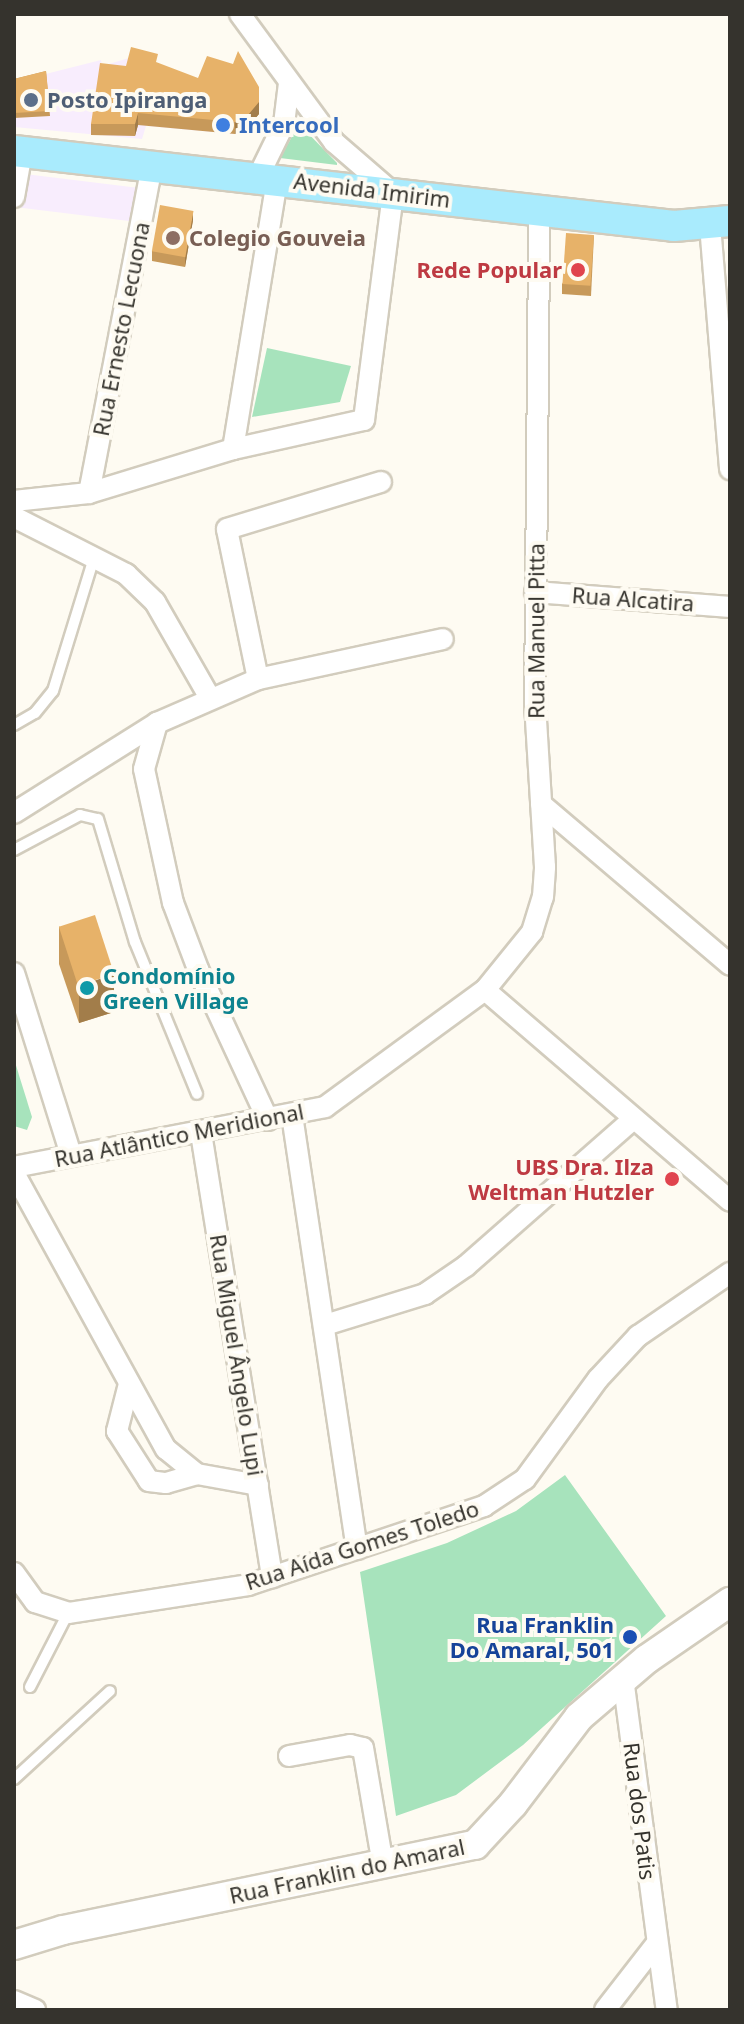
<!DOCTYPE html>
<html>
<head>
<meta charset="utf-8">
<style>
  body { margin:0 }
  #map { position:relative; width:744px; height:2024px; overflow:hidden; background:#fefbf2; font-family:"Noto Sans",sans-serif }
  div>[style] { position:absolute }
  .commercial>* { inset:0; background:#f8edfd; transform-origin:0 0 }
  .green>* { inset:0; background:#a7e3bc }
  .roads { filter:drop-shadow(2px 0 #d2ccbd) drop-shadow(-2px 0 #d2ccbd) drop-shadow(0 2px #d2ccbd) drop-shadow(0 -2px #d2ccbd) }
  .lane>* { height:10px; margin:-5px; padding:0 5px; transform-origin:5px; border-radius:5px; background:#fff }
  .street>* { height:20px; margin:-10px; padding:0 10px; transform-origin:10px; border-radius:10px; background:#fff }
  .secondary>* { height:28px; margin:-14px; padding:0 14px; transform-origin:14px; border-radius:14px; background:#fff }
  .primary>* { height:30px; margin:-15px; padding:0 15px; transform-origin:15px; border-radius:15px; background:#a9ebfd }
  .wall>* { inset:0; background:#c7995a }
  .shaded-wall>* { inset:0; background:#a27d4a }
  .building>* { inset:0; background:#e7b269; transform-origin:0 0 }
  .dots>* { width:22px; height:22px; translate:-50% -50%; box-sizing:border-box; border:4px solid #fefbf2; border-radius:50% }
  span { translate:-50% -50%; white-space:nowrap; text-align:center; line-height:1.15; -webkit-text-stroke:8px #fefbf2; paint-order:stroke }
  .service-label { font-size:22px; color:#4e5e75; font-weight:700 }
  .left { translate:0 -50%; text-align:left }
  .shop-label { font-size:22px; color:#366cbe; font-weight:700 }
  .street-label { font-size:22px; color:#35332d }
  .education-label { font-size:22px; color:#785e54; font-weight:700 }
  .health-label { font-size:22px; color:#be3a42; font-weight:700 }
  .right { translate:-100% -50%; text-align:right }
  .culture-label { font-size:22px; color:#0d838f; font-weight:700 }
  .transit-label { font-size:22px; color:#164399; font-weight:700 }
  .frame { position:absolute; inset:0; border:16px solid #35332d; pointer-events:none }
</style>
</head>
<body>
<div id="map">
  <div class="commercial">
    <div style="clip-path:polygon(129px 58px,198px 90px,247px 76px,259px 99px,257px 116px,235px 134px,146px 126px,142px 139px,14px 127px,14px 82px,101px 60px,102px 66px)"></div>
    <div style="left:25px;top:174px;width:115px;height:34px;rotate:7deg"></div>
  </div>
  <div class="green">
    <div style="clip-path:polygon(299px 124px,337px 163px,337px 165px,280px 158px)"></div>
    <div style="clip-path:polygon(267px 348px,351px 366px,340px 402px,252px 417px)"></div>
    <div style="clip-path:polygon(14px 1059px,32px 1117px,27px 1130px,14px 1126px)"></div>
    <div style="clip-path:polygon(565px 1475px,666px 1616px,523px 1745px,456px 1795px,396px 1816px,360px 1572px,447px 1543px,516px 1511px)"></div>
  </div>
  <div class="roads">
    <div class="lane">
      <div style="left:14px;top:725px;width:24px;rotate:-30deg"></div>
      <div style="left:35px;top:713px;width:28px;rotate:-51deg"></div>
      <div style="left:53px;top:691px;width:139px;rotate:-72.9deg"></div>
      <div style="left:14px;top:850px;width:75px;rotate:-27.9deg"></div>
      <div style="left:80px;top:815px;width:18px;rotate:13deg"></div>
      <div style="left:98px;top:819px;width:128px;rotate:73.3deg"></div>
      <div style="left:135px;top:942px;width:164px;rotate:67.8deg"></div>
      <div style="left:30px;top:1687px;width:83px;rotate:-62.8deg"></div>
      <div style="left:14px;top:1779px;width:130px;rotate:-42.5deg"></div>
    </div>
    <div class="street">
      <div style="left:258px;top:177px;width:59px;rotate:-63.9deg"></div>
      <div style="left:284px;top:124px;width:41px;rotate:-83deg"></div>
      <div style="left:14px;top:197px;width:46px;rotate:-79.9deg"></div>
      <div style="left:710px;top:225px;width:245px;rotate:85.3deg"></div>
      <div style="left:233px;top:449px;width:274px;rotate:-80.7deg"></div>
      <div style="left:89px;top:493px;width:334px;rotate:-79.1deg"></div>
      <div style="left:14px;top:501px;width:75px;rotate:-6.1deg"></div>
      <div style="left:89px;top:493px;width:151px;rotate:-17deg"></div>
      <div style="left:233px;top:449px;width:134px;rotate:-12.5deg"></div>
      <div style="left:364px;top:420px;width:229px;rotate:-82.7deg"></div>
      <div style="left:393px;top:193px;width:78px;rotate:-139.2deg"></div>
      <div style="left:334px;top:142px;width:159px;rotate:-126.3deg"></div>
      <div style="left:14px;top:517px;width:126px;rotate:27deg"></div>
      <div style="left:126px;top:574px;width:40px;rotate:44deg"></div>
      <div style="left:155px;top:602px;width:111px;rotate:60.2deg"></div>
      <div style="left:535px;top:592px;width:196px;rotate:4.4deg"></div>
      <div style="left:258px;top:679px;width:153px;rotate:-101.7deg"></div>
      <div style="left:227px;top:529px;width:161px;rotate:-17deg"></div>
      <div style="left:541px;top:804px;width:248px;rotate:40.4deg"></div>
      <div style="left:14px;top:813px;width:169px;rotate:-32.2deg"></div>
      <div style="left:14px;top:973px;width:191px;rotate:72.6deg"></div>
      <div style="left:485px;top:990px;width:323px;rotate:40.7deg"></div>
      <div style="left:292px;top:1115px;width:439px;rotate:81.5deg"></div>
      <div style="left:268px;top:1120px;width:166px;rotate:-114.9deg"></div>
      <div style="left:198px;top:969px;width:71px;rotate:-110.7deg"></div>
      <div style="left:173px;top:903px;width:137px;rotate:-102.2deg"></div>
      <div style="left:144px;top:769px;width:48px;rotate:-74.2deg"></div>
      <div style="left:157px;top:723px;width:110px;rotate:-23.5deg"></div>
      <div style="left:258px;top:679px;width:189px;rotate:-12.2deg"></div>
      <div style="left:201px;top:1133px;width:450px;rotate:80.9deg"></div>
      <div style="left:14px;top:1167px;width:317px;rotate:-10.9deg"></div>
      <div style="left:325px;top:1107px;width:198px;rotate:-36.2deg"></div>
      <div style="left:485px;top:990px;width:75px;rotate:-51deg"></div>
      <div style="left:532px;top:932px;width:37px;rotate:-73deg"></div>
      <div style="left:543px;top:897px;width:30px;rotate:-86deg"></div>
      <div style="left:545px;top:867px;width:163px;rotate:-93.5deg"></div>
      <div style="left:535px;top:704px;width:494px;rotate:-89.5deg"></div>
      <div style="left:14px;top:1173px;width:315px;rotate:61.2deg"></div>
      <div style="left:166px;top:1449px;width:40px;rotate:39deg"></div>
      <div style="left:197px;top:1474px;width:62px;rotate:10.2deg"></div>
      <div style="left:325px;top:1325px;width:105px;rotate:-17.2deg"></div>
      <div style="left:425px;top:1294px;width:50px;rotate:-34.3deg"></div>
      <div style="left:466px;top:1266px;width:221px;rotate:-41.3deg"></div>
      <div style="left:129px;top:1384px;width:49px;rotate:104.3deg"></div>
      <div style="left:117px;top:1431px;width:59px;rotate:57.4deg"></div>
      <div style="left:149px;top:1481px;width:17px;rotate:7deg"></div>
      <div style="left:166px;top:1483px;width:32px;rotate:-16deg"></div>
      <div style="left:14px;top:1573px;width:36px;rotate:54deg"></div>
      <div style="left:35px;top:1602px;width:35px;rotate:18deg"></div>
      <div style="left:68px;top:1613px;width:182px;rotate:-8.8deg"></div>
      <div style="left:248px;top:1585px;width:249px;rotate:-18.5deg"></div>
      <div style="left:484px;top:1506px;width:49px;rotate:-33.4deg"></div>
      <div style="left:525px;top:1479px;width:124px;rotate:-53.9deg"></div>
      <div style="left:598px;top:1379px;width:59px;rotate:-47.1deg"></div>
      <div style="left:638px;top:1336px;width:112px;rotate:-34.4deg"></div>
      <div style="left:623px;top:1678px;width:335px;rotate:82.5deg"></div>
      <div style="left:289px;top:1756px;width:62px;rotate:-10.2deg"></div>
      <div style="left:350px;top:1745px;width:13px;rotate:13deg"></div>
      <div style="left:363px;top:1748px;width:119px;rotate:80.3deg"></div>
      <div style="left:14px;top:2001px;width:23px;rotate:23deg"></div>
      <div style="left:605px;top:2010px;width:85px;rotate:-52.2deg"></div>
    </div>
    <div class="secondary">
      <div style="left:14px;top:1945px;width:51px;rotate:-17deg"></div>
      <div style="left:63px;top:1930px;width:421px;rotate:-11.7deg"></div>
      <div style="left:475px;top:1845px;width:56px;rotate:-47.2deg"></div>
      <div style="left:513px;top:1804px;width:109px;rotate:-52.8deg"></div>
      <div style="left:579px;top:1717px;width:89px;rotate:-40.5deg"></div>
      <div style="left:647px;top:1659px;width:101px;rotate:-34.5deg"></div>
    </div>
    <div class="primary">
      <div style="left:14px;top:151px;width:664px;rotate:6.48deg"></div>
      <div style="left:674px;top:226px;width:56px;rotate:-5.1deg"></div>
    </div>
  </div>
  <div class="wall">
    <div style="clip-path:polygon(158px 64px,259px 114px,248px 127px,235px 134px,138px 125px,135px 136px,91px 135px,91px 124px,126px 66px)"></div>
    <div style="clip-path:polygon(46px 71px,50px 116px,14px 118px,14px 79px)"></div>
    <div style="clip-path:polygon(193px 220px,185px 267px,152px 261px,152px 251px)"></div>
    <div style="clip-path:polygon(594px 235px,591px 296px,562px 294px,562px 284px)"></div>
    <div style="clip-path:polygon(59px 926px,114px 1012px,79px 1023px,59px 964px)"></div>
  </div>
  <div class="shaded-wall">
    <div style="clip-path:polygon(259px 87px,259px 114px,248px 127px,235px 134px,235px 122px)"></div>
    <div style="clip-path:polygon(138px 113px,138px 125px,135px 136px,135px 124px)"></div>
    <div style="clip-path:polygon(193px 211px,193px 220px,185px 267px,185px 257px)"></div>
    <div style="clip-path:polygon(114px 974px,114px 1012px,79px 1023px,79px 986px)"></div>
  </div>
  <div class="building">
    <div style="clip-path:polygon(131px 47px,158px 54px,156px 62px,198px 78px,207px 56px,233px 64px,238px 51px,259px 87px,259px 102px,248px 115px,235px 122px,138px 113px,135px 124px,91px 124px,100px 63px,126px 66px)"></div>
    <div style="clip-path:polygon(46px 71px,50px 111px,14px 113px,14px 79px)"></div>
    <div style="left:160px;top:205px;width:34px;height:47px;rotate:10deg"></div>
    <div style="left:566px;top:233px;width:28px;height:51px;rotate:4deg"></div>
    <div style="left:95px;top:915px;width:62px;height:38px;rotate:72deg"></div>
  </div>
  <div class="dots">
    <div style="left:31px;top:100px;background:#5c6f8a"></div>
    <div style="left:223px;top:125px;background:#3f7fe0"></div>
    <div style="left:173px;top:238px;background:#8d6e63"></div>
    <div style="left:578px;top:270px;background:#e0444e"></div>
    <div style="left:87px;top:988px;background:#0f9aa8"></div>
    <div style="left:672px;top:1179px;background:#e0444e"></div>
    <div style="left:630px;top:1637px;background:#1a4fb4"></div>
  </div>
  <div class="service-label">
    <span class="left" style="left:47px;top:100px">Posto Ipiranga</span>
  </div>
  <div class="shop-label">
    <span class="left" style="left:239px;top:125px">Intercool</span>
  </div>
  <div class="street-label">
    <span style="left:372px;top:190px;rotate:7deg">Avenida Imirim</span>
    <span style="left:121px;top:329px;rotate:-79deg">Rua Ernesto Lecuona</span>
    <span style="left:633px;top:599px;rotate:4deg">Rua Alcatira</span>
    <span style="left:536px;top:631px;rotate:-90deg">Rua Manuel Pitta</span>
    <span style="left:179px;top:1135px;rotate:-11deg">Rua Atlântico Meridional</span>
    <span style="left:237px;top:1355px;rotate:81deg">Rua Miguel Ângelo Lupi</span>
    <span style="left:362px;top:1545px;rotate:-18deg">Rua Aída Gomes Toledo</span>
    <span style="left:640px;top:1811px;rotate:83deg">Rua dos Patis</span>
    <span style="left:347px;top:1871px;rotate:-12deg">Rua Franklin do Amaral</span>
  </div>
  <div class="education-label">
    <span class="left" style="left:189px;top:238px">Colegio Gouveia</span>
  </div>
  <div class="health-label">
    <span class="right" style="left:562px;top:270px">Rede Popular</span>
    <span class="right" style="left:654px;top:1179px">UBS Dra. Ilza<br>Weltman Hutzler</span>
  </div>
  <div class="culture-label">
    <span class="left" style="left:103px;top:988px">Condomínio<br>Green Village</span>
  </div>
  <div class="transit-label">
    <span class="right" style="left:614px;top:1637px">Rua Franklin<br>Do Amaral, 501</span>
  </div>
  <div class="frame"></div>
</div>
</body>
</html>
